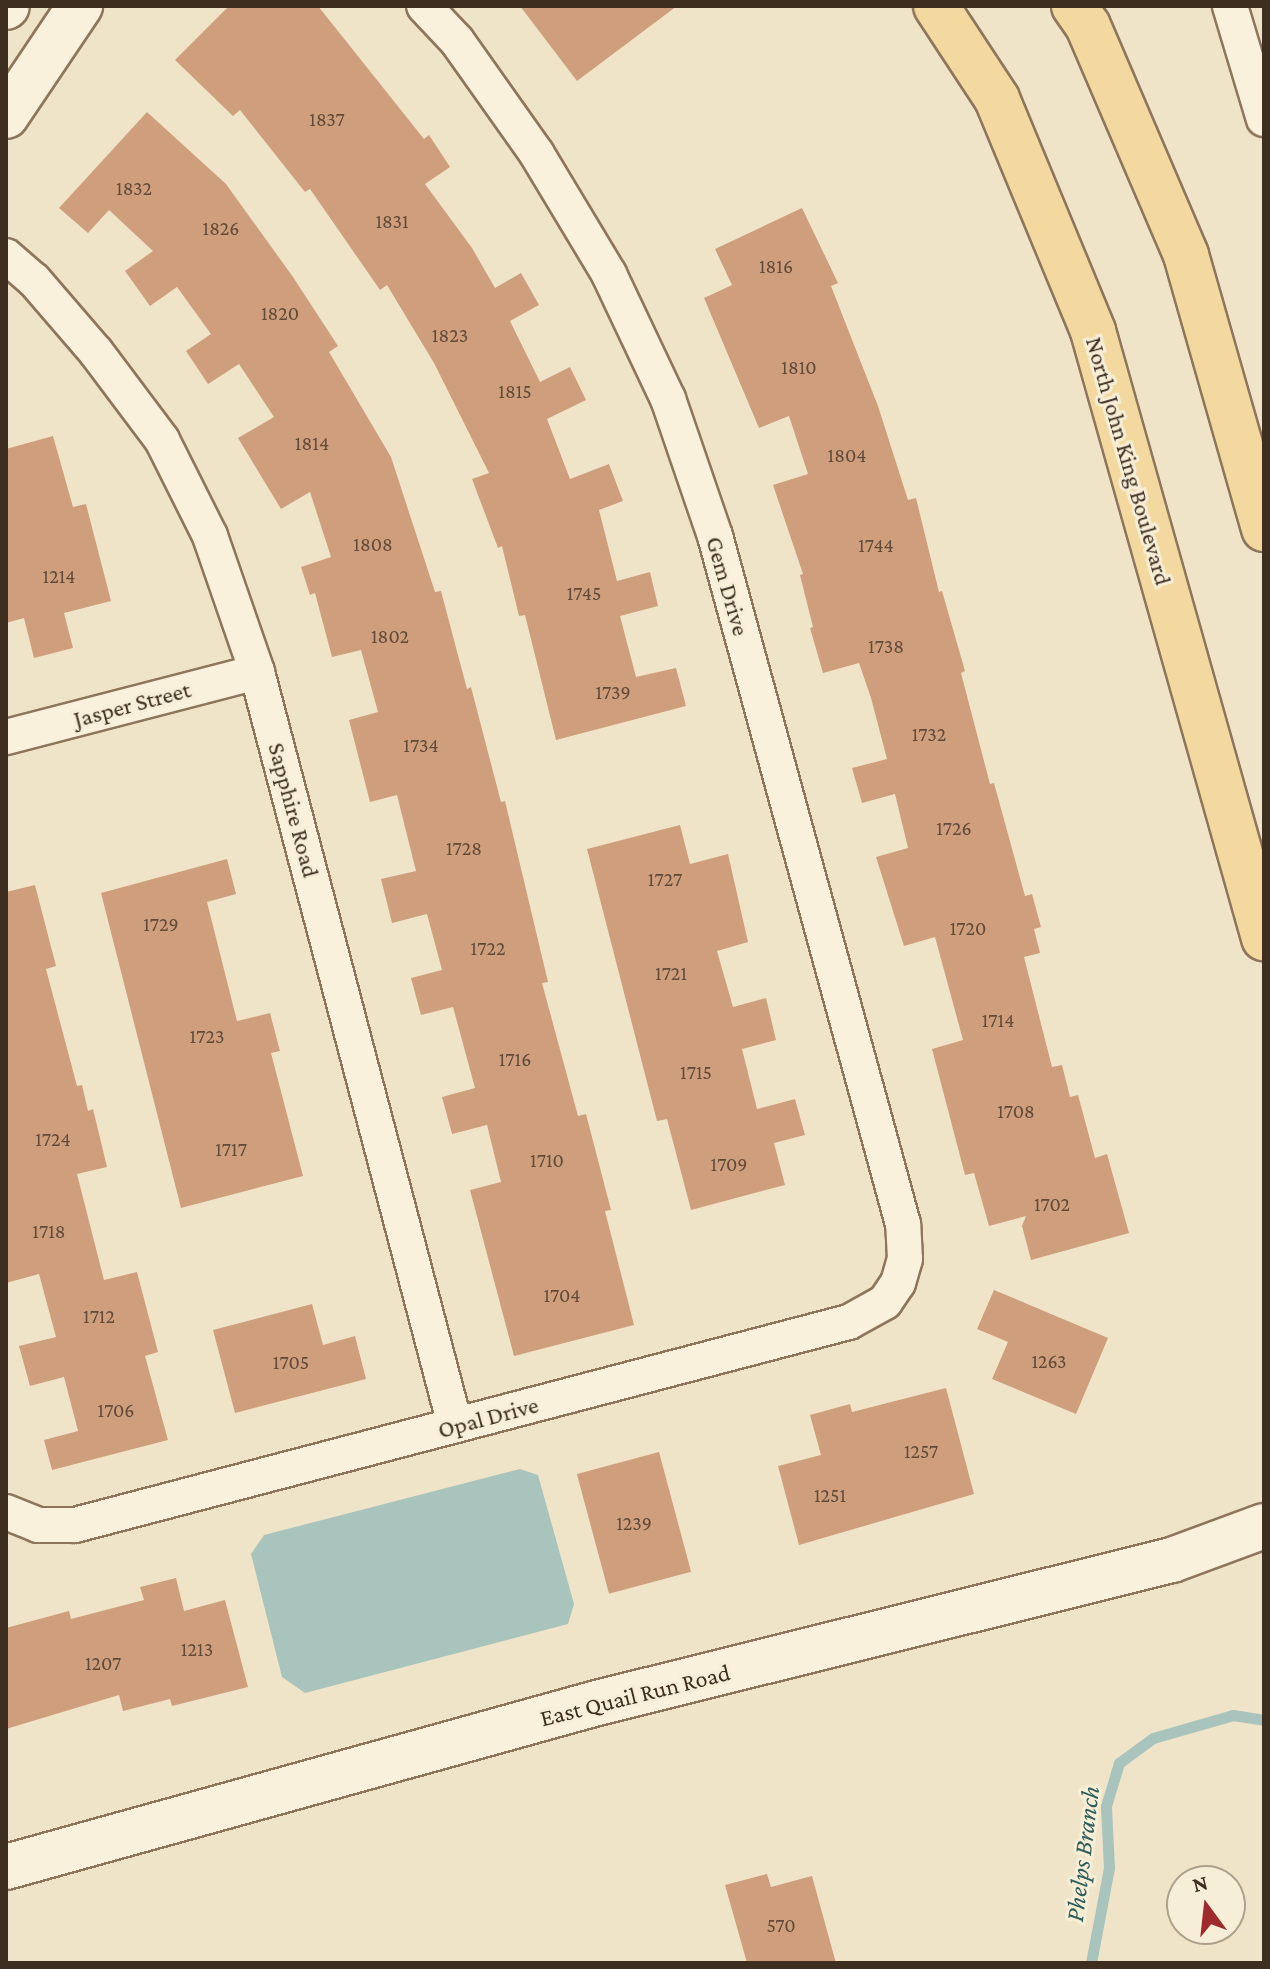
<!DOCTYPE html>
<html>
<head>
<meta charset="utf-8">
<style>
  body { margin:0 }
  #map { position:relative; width:1270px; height:1969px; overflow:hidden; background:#f0e4c8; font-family:"Crimson Pro",serif }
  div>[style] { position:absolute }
  .water>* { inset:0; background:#a9c4bc }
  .stream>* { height:11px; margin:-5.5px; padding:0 5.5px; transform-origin:5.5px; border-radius:5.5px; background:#a9c4bc }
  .building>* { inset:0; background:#cf9f7d; transform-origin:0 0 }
  .roads { filter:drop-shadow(2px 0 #8d765c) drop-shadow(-2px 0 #8d765c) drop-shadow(0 2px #8d765c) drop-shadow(0 -2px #8d765c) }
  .street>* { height:34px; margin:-17px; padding:0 17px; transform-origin:17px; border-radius:17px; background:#faf1dc }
  .secondary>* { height:44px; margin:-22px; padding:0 22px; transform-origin:22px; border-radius:22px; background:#faf1dc }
  .primary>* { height:44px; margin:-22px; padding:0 22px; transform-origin:22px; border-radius:22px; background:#f3d9a0 }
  span { translate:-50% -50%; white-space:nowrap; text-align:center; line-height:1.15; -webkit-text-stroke:6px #f7eed8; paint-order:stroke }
  .number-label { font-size:20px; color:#624a37 }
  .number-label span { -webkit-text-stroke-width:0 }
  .street-label { font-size:24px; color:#3d2e20 }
  .water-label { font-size:26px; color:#2f5d5a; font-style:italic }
  .frame { position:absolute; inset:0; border:8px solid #3d2e20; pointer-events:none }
  .north { position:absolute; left:1166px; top:1865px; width:80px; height:80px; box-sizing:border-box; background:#f7eed8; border:2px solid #ada18e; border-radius:50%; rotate:345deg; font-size:22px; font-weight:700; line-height:32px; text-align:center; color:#3d2e20 }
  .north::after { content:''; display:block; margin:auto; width:28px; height:36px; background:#9e2a2b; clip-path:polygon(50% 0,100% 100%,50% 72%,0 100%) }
</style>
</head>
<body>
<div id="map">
  <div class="water">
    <div style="clip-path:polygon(520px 1469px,538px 1475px,574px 1604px,568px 1624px,305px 1693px,282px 1677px,251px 1554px,264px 1535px)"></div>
  </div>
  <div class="stream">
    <div style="left:1091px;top:1963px;width:97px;rotate:-79.3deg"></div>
    <div style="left:1109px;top:1868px;width:62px;rotate:-92.8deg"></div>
    <div style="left:1106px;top:1806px;width:45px;rotate:-73.2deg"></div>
    <div style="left:1119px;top:1763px;width:42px;rotate:-36.3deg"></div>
    <div style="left:1153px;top:1738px;width:83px;rotate:-16deg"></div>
    <div style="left:1233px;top:1715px;width:31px;rotate:9deg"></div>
  </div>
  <div class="building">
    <div style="clip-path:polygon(229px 6px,318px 6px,424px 139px,429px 135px,450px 167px,425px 184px,472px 248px,495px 288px,521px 273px,539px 305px,510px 321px,540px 382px,570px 367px,586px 400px,547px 419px,570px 479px,609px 464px,623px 501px,599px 510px,617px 581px,650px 572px,658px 606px,620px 616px,636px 677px,676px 668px,686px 706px,556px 740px,525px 615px,519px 616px,502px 546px,498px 548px,472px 479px,489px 473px,434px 363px,387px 285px,380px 290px,310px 189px,305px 192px,240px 110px,233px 116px,175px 60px)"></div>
    <div style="clip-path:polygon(520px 6px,677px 6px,577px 81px)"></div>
    <div style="clip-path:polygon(147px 112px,226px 184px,293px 277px,338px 346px,329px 352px,391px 457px,435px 592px,441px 591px,467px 689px,471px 687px,501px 802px,505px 801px,548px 982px,542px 983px,578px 1116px,586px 1114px,611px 1210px,605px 1211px,634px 1325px,514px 1356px,470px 1190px,501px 1182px,487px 1125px,452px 1134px,442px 1097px,475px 1088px,453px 1007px,421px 1015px,411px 978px,442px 970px,427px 914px,392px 923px,381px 879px,416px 871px,397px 795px,370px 802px,349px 720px,378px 712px,361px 650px,332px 657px,315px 593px,310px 595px,301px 567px,331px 557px,310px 492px,281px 509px,238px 438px,274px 417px,239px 364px,208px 384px,186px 351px,211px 334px,177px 287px,150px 306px,125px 271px,153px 251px,109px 210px,88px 233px,59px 208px)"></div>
    <div style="clip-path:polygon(802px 208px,838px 283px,831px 286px,878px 406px,908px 500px,916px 498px,939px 592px,942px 591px,965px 671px,961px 673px,990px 784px,994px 783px,1025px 896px,1032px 894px,1041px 927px,1034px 929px,1040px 953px,1024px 957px,1052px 1067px,1062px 1065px,1070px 1097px,1078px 1095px,1095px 1158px,1107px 1154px,1129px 1233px,1031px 1260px,1022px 1226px,1026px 1216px,989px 1226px,974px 1173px,965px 1175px,932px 1049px,963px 1040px,935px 937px,904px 946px,876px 857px,908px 848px,895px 794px,862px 803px,852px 768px,887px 759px,871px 698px,859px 663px,823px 673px,810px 628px,813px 627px,800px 575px,803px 574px,773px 485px,808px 474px,789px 416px,759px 428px,704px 298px,732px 285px,715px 249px)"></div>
    <div style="clip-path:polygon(53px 436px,73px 507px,86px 504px,111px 601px,64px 613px,73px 648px,34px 658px,24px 618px,6px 623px,6px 449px)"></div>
    <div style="clip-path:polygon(680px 825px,690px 864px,728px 854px,748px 942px,717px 951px,733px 1007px,766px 998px,776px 1040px,742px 1049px,757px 1109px,795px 1099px,805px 1135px,774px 1143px,785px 1185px,691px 1210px,667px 1119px,657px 1121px,587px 849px)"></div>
    <div style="clip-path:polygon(227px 859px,236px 894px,207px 902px,237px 1021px,270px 1013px,280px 1051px,271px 1053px,303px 1176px,181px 1208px,101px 893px)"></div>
    <div style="clip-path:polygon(35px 885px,56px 966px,46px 969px,77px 1086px,82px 1085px,88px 1111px,93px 1109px,107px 1167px,77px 1174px,104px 1280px,137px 1272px,158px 1352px,145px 1356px,168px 1440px,52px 1470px,44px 1440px,78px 1431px,64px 1377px,30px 1386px,19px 1346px,56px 1337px,39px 1274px,6px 1283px,6px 892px)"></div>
    <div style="clip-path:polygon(994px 1290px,1108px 1338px,1076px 1414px,992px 1379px,1008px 1342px,977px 1329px)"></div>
    <div style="clip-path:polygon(312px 1304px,323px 1345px,355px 1336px,366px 1379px,235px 1413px,213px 1330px)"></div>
    <div style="clip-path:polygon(946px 1388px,974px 1494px,799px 1545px,778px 1466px,821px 1455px,810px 1415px,850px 1404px,852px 1412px)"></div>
    <div style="left:659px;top:1452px;width:124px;height:85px;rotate:75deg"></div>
    <div style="clip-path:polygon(176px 1578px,184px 1611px,225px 1600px,248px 1687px,172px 1706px,170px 1699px,123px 1711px,119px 1695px,6px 1729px,6px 1628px,69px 1611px,71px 1619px,144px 1600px,140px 1587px)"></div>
    <div style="clip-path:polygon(767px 1874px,771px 1887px,812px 1876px,836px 1963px,747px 1963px,725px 1885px)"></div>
  </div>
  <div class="roads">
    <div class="street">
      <div style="left:1230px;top:6px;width:118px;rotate:73.3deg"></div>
      <div style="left:6px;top:256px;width:37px;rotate:41deg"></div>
      <div style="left:34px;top:280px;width:95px;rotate:49.3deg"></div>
      <div style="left:96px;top:352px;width:110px;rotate:53.1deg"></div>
      <div style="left:162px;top:440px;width:107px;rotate:63.4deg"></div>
      <div style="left:210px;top:536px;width:144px;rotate:70.9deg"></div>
      <div style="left:257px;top:672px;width:779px;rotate:75.27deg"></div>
      <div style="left:6px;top:737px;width:259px;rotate:-14.5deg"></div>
      <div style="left:6px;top:1512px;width:35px;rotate:22deg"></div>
      <div style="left:38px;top:1525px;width:37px"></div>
      <div style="left:75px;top:1525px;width:800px;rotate:-14.7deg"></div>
      <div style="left:849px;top:1322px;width:41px;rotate:-29.1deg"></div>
      <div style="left:885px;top:1302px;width:23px;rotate:-56deg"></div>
      <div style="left:898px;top:1283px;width:25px;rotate:-74deg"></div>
      <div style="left:905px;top:1259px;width:35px;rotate:-93deg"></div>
      <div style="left:903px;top:1224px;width:713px;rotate:-105.28deg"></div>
      <div style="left:715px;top:536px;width:145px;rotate:-108.9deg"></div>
      <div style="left:668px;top:399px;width:138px;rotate:-115.3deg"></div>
      <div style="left:609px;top:274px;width:140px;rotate:-121deg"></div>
      <div style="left:537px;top:154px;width:138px;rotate:-125.3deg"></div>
      <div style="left:457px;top:41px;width:48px;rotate:-133.3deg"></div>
    </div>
    <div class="secondary">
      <div style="left:6px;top:7px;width:1px;rotate:-45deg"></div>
      <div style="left:6px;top:116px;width:133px;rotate:-56.1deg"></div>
      <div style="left:6px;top:1867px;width:613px;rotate:-15.51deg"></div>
      <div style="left:597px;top:1703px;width:593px;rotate:-13.97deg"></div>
      <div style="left:1172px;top:1560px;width:98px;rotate:-20.3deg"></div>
    </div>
    <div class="primary">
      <div style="left:936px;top:6px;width:111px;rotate:56.7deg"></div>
      <div style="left:997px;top:99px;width:251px;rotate:67.5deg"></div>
      <div style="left:1093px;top:331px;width:631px;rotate:74.27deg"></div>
      <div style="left:1074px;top:6px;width:24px;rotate:55deg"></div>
      <div style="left:1088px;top:26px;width:249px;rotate:66.8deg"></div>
      <div style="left:1186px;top:255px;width:285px;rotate:74.1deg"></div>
    </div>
  </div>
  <div class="number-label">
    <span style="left:327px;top:119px">1837</span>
    <span style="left:134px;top:188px">1832</span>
    <span style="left:392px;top:221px">1831</span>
    <span style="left:221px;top:228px">1826</span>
    <span style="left:776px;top:266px">1816</span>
    <span style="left:280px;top:313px">1820</span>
    <span style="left:450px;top:335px">1823</span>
    <span style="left:799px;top:367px">1810</span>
    <span style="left:515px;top:391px">1815</span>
    <span style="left:312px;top:443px">1814</span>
    <span style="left:847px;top:455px">1804</span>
    <span style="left:373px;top:544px">1808</span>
    <span style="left:876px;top:545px">1744</span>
    <span style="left:59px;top:576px">1214</span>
    <span style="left:584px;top:593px">1745</span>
    <span style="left:390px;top:636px">1802</span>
    <span style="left:886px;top:646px">1738</span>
    <span style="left:613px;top:692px">1739</span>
    <span style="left:929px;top:734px">1732</span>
    <span style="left:421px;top:745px">1734</span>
    <span style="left:954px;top:828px">1726</span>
    <span style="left:464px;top:848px">1728</span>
    <span style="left:665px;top:879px">1727</span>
    <span style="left:161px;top:924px">1729</span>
    <span style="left:968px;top:928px">1720</span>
    <span style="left:488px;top:948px">1722</span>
    <span style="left:671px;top:973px">1721</span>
    <span style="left:998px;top:1020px">1714</span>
    <span style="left:207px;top:1036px">1723</span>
    <span style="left:515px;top:1059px">1716</span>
    <span style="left:696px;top:1072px">1715</span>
    <span style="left:1016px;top:1111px">1708</span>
    <span style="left:53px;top:1139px">1724</span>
    <span style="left:231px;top:1149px">1717</span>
    <span style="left:547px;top:1160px">1710</span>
    <span style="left:729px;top:1164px">1709</span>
    <span style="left:1052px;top:1204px">1702</span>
    <span style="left:49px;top:1231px">1718</span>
    <span style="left:562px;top:1295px">1704</span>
    <span style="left:99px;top:1316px">1712</span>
    <span style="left:1049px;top:1361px">1263</span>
    <span style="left:291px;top:1362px">1705</span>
    <span style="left:116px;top:1410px">1706</span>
    <span style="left:921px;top:1451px">1257</span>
    <span style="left:830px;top:1495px">1251</span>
    <span style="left:634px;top:1523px">1239</span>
    <span style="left:197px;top:1649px">1213</span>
    <span style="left:103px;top:1663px">1207</span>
    <span style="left:781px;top:1925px">570</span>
  </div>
  <div class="street-label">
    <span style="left:1129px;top:461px;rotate:74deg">North John King Boulevard</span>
    <span style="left:728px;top:586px;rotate:74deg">Gem Drive</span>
    <span style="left:132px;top:704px;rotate:-15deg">Jasper Street</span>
    <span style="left:294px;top:810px;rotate:75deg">Sapphire Road</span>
    <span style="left:488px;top:1417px;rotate:-15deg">Opal Drive</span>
    <span style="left:635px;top:1695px;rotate:-14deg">East Quail Run Road</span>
  </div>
  <div class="water-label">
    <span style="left:1083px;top:1854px;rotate:-83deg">Phelps Branch</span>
  </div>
  <div class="frame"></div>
  <div class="north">N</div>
</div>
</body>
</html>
